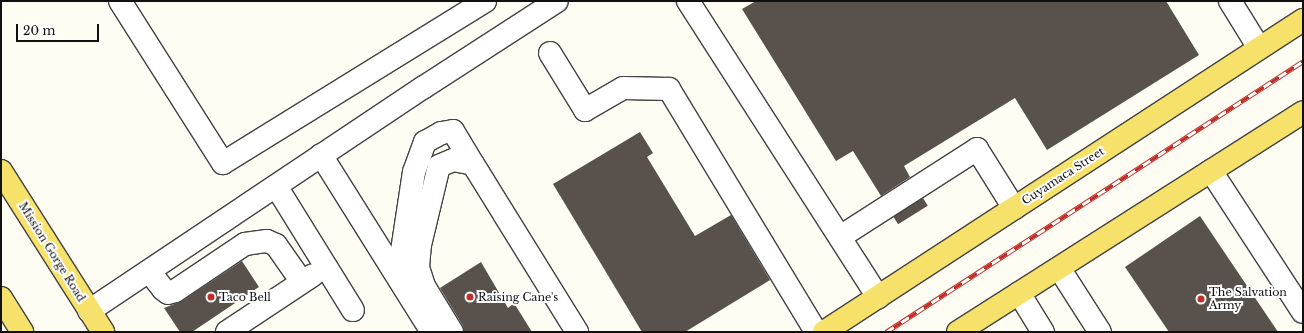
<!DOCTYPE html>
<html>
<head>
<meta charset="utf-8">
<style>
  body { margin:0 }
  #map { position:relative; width:1304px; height:333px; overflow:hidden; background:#fffdf3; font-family:"Libre Baskerville",serif }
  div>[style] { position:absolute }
  .building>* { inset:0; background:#59524c; transform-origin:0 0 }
  .roads { filter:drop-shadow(1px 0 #434343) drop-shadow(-1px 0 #434343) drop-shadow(0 1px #434343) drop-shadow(0 -1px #434343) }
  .minor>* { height:22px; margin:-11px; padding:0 11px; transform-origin:11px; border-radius:11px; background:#fff }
  .major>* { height:22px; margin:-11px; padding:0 11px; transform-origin:11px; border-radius:11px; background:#f6e16b }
  .rail>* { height:4.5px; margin-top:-2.25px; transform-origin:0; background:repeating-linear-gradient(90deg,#fff 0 9px,#bf2f28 0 18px); box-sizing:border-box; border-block:1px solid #bf2f28 }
  .dots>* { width:11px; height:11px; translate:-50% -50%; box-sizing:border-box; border:2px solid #fff; border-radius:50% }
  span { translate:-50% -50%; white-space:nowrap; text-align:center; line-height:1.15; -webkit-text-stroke:4px #fff; paint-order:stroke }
  .street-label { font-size:11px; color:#101010 }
  .poi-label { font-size:11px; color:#101010 }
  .left { translate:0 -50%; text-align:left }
  .frame { position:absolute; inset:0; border:2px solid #101010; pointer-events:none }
  .scale { position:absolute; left:16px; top:24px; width:83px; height:18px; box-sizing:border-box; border:2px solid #101010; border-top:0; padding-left:5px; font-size:12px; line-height:14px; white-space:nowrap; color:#101010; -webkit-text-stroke:3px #fff; paint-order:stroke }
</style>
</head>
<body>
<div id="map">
  <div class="building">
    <div style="clip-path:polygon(756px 1px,1166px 1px,1199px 55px,1047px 150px,1015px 98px,904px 166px,910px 177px,881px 196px,853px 151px,836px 161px,742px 9px)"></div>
    <div style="clip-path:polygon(640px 132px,653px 153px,647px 157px,695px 236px,731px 215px,770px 280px,685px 332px,642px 332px,553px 184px)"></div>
    <div style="left:923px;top:198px;width:9px;height:35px;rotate:58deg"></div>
    <div style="clip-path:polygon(1200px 216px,1278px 332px,1169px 332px,1125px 267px)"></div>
    <div style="clip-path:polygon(242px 261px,259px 287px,192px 332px,180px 332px,164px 308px,182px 301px)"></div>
    <div style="clip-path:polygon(481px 262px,508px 308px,514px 303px,532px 332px,464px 332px,463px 326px,440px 288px)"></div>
  </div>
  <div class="roads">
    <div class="minor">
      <div style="left:120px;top:1px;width:192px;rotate:57.6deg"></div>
      <div style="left:223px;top:163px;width:308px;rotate:-31.7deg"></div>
      <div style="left:688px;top:1px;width:352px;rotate:57.3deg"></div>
      <div style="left:1230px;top:1px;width:55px;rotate:58.3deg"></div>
      <div style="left:550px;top:53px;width:67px;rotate:58.4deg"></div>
      <div style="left:585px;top:110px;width:44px;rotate:-30.1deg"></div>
      <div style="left:623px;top:88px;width:46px;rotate:1.2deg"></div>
      <div style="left:669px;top:89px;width:284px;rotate:58.8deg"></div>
      <div style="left:321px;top:155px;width:209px;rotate:57.9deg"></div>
      <div style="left:1211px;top:171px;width:168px;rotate:56.9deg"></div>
      <div style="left:276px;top:186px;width:146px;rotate:58.2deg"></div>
      <div style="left:840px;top:237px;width:163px;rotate:-32.7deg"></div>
      <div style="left:977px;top:149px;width:70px;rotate:57.9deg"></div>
      <div style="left:1059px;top:268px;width:76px;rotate:57.4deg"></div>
      <div style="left:149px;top:271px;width:23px;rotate:52deg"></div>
      <div style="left:163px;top:289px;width:6px;rotate:39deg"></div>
      <div style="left:168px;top:293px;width:7px;rotate:-16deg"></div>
      <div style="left:175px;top:291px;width:84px;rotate:-33.9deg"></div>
      <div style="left:245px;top:244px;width:22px;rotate:-8deg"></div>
      <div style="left:267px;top:241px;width:10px;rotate:24deg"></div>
      <div style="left:276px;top:245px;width:45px;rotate:54.9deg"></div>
      <div style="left:420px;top:280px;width:34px;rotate:-122deg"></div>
      <div style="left:402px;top:251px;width:80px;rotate:-81.4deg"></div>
      <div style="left:414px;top:172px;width:32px;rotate:-70deg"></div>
      <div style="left:425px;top:142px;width:18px;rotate:-29deg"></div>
      <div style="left:441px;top:133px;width:12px;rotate:-9deg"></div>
      <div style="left:453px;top:131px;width:39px;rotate:59deg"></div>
      <div style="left:1019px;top:293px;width:46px;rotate:58.4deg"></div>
      <div style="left:89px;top:311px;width:403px;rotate:-33.8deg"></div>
      <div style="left:424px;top:87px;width:158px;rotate:-32.9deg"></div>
      <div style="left:227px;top:332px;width:103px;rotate:-33.5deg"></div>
      <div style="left:452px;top:332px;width:54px;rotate:-121.3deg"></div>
      <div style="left:424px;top:286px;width:20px;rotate:-108deg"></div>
      <div style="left:418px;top:267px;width:22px;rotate:-85deg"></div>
      <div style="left:420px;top:245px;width:81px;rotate:-76.5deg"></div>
      <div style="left:439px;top:166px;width:15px;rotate:-23deg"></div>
      <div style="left:453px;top:160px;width:20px;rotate:11deg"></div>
      <div style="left:473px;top:164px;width:198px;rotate:58.2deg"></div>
    </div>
    <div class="major">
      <div style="left:1px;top:171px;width:191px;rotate:57.6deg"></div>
      <div style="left:1px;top:298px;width:40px;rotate:58deg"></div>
      <div style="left:824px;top:332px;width:572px;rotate:-33.08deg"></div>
      <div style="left:958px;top:332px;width:409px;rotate:-32.5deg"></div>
    </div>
  </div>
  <div class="rail">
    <div style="left:886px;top:332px;width:497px;rotate:-33deg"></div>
  </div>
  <div class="dots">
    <div style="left:211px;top:297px;background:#bf2f28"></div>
    <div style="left:470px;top:297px;background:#bf2f28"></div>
    <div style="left:1201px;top:299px;background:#bf2f28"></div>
  </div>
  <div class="street-label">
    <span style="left:1063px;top:176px;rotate:-33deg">Cuyamaca Street</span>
    <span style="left:52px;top:252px;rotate:58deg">Mission Gorge Road</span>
  </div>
  <div class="poi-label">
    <span class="left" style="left:1209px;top:299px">The Salvation<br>Army</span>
    <span class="left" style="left:219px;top:297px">Taco Bell</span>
    <span class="left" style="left:478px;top:297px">Raising Cane's</span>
  </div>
  <div class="frame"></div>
  <div class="scale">20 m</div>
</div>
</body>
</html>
